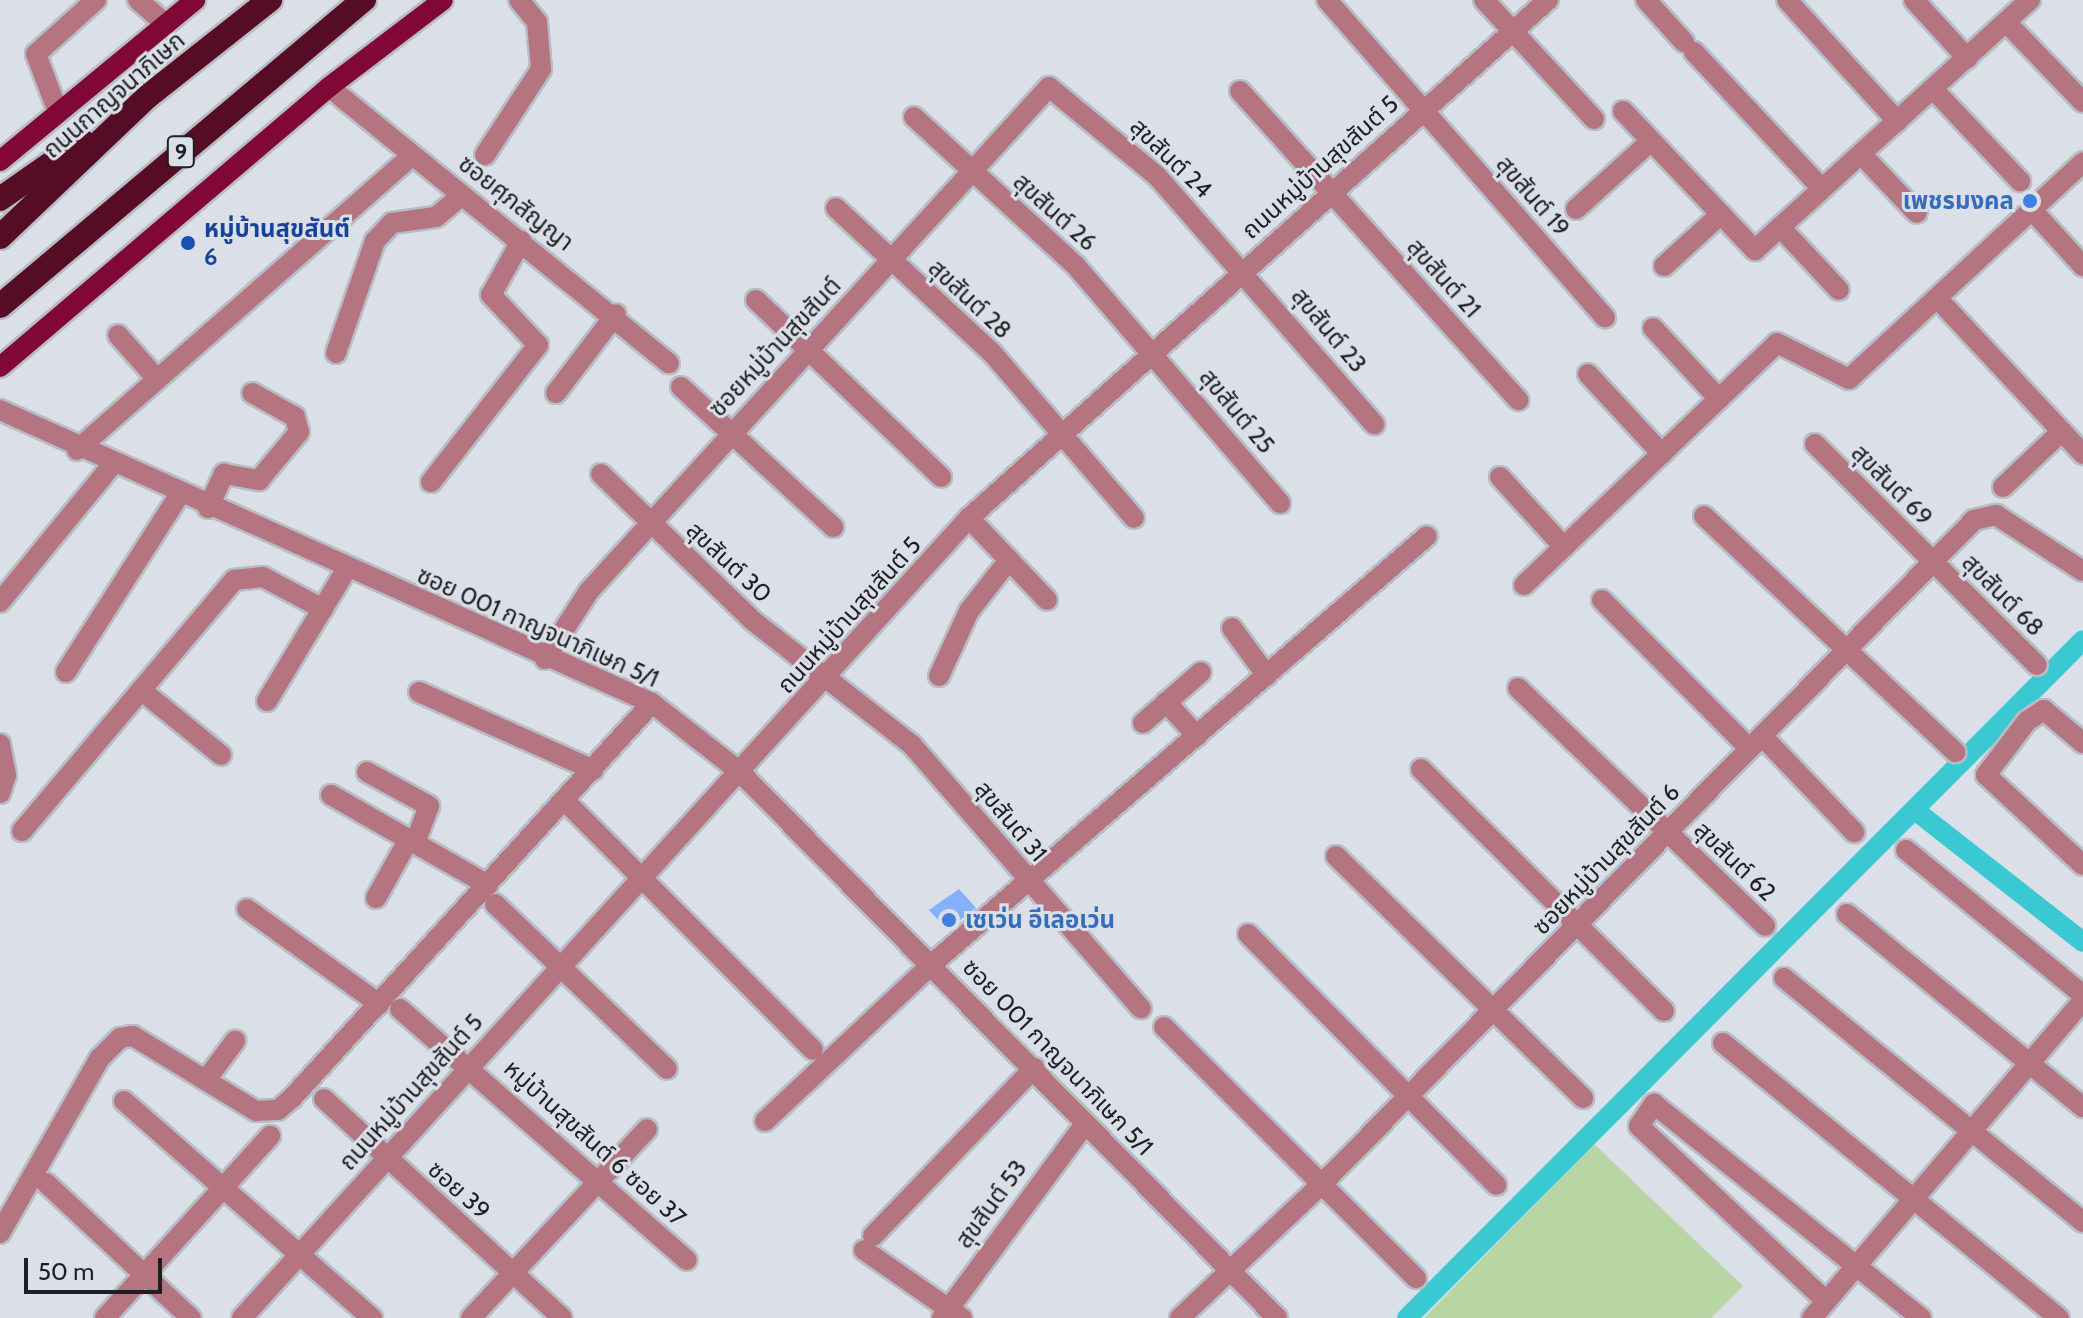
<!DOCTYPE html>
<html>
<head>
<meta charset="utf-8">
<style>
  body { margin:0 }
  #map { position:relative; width:2083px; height:1318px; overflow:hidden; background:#dadfe8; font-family:Cabin,"Noto Sans Thai",sans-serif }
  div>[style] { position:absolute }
  .green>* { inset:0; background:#b7d6a3 }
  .canal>* { height:20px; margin:-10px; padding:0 10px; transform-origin:10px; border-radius:10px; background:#3ac9d2 }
  .building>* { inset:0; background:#85b1fb }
  .roads { filter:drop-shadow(2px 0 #b8bcc4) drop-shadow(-2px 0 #b8bcc4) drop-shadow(0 2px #b8bcc4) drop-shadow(0 -2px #b8bcc4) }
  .minor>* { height:20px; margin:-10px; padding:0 10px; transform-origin:10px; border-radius:10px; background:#b47581 }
  .major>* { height:20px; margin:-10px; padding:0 10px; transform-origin:10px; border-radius:10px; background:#810836 }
  .highway>* { height:24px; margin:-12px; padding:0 12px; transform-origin:12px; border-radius:12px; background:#560c24 }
  .dots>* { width:22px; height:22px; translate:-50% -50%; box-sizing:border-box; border:4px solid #dadfe8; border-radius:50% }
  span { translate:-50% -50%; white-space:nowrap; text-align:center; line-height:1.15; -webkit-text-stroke:6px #dadfe8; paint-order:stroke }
  .shield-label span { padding:2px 6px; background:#dadfe8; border:2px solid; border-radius:6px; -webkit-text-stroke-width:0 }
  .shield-label { font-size:22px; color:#1d1f22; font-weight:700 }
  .street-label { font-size:24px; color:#1d1f22 }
  .shop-label { font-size:24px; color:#366cbe; font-weight:700 }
  .right { translate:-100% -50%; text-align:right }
  .left { translate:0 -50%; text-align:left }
  .transit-label { font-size:24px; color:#164399; font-weight:700 }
  .scale { position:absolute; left:24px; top:1258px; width:138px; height:36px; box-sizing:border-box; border:4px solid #1d1f22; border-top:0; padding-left:10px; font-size:24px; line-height:28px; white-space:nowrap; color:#1d1f22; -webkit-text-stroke:6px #dadfe8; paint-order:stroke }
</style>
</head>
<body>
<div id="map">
  <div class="green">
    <div style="clip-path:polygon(1594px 1144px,1743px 1286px,1711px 1318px,1424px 1318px)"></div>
  </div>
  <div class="canal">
    <div style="left:1916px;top:811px;width:212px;rotate:38.1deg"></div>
    <div style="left:1407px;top:1318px;width:957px;rotate:-45.08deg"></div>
  </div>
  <div class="building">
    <div style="clip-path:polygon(959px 889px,976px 908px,947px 930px,929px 910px)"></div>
  </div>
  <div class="roads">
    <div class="minor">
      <div style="left:138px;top:0;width:37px;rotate:41deg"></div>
      <div style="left:1327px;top:0;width:422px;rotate:48.8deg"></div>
      <div style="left:1484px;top:0;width:162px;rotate:47.3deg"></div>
      <div style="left:1646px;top:0;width:57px;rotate:47.9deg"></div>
      <div style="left:1787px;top:0;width:164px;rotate:47.7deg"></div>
      <div style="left:1914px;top:0;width:79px;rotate:47.6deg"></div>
      <div style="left:2006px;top:22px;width:111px;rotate:46.1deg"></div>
      <div style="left:1694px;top:52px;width:187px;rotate:46.9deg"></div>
      <div style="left:329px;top:87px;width:438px;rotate:39.1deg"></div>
      <div style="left:1933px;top:89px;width:127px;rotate:46.6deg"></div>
      <div style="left:1240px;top:91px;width:416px;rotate:48deg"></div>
      <div style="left:1623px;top:111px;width:192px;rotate:46.5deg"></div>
      <div style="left:1755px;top:250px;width:372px;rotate:-42.3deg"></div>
      <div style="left:58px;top:112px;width:62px;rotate:-110.8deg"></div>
      <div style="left:36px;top:54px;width:81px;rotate:-42deg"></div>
      <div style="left:914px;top:117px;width:220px;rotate:42.6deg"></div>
      <div style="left:1076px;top:266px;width:313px;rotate:49.3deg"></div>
      <div style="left:1861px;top:154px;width:81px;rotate:46.5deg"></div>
      <div style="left:485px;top:155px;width:103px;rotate:-56.9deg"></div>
      <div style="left:541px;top:69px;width:47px;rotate:-94.9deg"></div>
      <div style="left:537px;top:22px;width:28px;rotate:-129deg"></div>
      <div style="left:836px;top:208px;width:214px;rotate:42.9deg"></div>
      <div style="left:993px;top:354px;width:216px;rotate:49.3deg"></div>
      <div style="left:1576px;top:209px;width:101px;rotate:-42.2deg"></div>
      <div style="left:2032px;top:210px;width:76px;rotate:47.7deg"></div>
      <div style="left:1780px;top:227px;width:86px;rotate:46.9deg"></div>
      <div style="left:1664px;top:266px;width:77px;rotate:-42.4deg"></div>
      <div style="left:1937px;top:298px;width:214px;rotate:46.9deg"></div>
      <div style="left:756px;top:300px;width:256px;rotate:43.7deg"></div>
      <div style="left:1653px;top:328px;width:97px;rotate:47.1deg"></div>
      <div style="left:118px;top:335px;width:59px;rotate:48.4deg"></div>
      <div style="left:336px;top:353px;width:119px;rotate:-70.8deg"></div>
      <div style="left:375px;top:241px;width:25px;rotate:-47deg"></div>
      <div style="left:392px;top:223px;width:44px;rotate:-7.8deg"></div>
      <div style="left:436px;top:217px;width:34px;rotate:-40deg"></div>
      <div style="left:1588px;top:374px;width:109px;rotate:47.2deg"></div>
      <div style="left:681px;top:387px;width:207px;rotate:42.6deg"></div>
      <div style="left:556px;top:393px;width:99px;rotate:-52.8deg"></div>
      <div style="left:0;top:410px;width:715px;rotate:24.2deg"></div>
      <div style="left:652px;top:703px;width:112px;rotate:38.1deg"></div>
      <div style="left:740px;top:772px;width:766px;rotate:45.48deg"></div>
      <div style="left:1815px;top:444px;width:313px;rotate:44.9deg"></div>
      <div style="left:77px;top:450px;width:446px;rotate:-41.3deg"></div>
      <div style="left:601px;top:474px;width:210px;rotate:44deg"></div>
      <div style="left:752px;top:620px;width:203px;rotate:38deg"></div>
      <div style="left:912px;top:745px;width:349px;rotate:49deg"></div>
      <div style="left:1500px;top:477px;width:95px;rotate:47.6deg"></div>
      <div style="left:431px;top:482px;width:174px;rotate:-52deg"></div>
      <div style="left:538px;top:345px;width:69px;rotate:-133.2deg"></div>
      <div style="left:491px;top:295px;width:62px;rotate:-60.9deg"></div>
      <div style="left:2003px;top:487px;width:81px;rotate:-43.5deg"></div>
      <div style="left:208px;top:508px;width:38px;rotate:-65deg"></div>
      <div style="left:224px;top:474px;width:36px;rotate:10deg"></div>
      <div style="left:259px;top:480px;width:62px;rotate:-50.2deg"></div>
      <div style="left:299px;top:432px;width:16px;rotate:-105deg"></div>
      <div style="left:295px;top:417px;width:49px;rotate:-150.8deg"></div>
      <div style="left:1704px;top:516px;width:345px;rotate:43.2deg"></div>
      <div style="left:969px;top:518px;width:113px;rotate:46.4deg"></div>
      <div style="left:1524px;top:585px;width:350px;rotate:-43.7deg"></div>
      <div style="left:1777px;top:343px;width:80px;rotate:26.6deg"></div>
      <div style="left:1849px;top:379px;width:319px;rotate:-42.8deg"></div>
      <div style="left:1602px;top:600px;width:209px;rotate:45.2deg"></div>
      <div style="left:0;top:602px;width:177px;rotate:-50.7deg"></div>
      <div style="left:1232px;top:628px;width:59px;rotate:53.9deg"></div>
      <div style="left:545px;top:659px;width:81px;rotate:-57.1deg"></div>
      <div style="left:589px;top:591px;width:682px;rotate:-47.61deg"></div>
      <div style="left:1049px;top:87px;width:140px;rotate:39.5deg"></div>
      <div style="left:1157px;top:176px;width:330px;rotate:48.8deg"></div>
      <div style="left:66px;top:672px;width:210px;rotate:-57.4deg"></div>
      <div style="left:939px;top:676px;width:72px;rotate:-65.2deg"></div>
      <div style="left:969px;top:611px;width:65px;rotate:-51.9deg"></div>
      <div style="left:1518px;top:688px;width:343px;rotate:43.9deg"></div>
      <div style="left:141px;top:690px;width:103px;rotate:39.1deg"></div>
      <div style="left:419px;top:692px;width:191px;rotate:24.1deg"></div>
      <div style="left:267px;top:701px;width:153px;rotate:-58.9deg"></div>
      <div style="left:1166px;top:702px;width:46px;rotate:47.6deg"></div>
      <div style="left:1143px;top:723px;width:77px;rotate:-41.3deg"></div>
      <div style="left:1763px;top:737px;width:132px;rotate:46.2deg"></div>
      <div style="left:2083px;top:743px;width:51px;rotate:-139.8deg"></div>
      <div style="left:2044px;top:710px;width:20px;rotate:147deg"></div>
      <div style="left:2027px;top:721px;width:68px;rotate:127.2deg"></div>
      <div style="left:1986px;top:775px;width:132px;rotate:42.9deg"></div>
      <div style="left:0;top:744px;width:32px;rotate:79deg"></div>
      <div style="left:6px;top:775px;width:19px;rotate:108deg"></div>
      <div style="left:1421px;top:769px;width:343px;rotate:44.9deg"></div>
      <div style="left:367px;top:772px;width:71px;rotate:28.7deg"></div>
      <div style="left:429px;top:806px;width:40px;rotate:111deg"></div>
      <div style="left:331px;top:795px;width:181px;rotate:29.8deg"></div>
      <div style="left:565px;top:801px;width:351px;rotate:45.1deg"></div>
      <div style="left:22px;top:831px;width:329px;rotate:-49.8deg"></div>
      <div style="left:234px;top:580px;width:29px;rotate:-6deg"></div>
      <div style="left:263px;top:577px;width:68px;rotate:28.1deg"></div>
      <div style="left:1906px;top:850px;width:229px;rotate:39.3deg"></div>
      <div style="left:1336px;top:856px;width:346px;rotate:44.4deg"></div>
      <div style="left:376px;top:898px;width:68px;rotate:-60.8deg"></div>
      <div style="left:495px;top:904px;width:238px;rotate:43.8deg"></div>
      <div style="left:247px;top:909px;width:163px;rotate:35.7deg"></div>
      <div style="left:1847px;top:914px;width:305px;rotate:39.3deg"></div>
      <div style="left:1248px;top:934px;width:353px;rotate:45.3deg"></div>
      <div style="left:1784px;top:978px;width:386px;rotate:39.2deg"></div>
      <div style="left:400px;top:1009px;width:381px;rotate:41.2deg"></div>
      <div style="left:1164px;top:1027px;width:356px;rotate:44.9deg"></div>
      <div style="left:1723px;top:1043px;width:434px;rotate:39.3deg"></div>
      <div style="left:206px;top:1080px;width:49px;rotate:-53.4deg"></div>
      <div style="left:324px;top:1099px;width:323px;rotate:42.6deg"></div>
      <div style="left:124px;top:1101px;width:330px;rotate:41.2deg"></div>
      <div style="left:765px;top:1121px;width:229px;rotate:-43.2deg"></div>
      <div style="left:932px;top:964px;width:654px;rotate:-40.85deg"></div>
      <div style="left:46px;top:1183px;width:198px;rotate:43deg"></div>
      <div style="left:0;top:1233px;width:202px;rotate:-60.3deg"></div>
      <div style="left:100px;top:1058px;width:28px;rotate:-45deg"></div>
      <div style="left:120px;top:1038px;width:13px;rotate:-9deg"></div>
      <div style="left:133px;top:1036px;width:144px;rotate:31.4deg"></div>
      <div style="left:256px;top:1111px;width:22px;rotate:-3deg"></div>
      <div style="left:278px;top:1110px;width:18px;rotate:-41deg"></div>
      <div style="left:292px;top:1098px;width:534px;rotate:-47.65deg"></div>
      <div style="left:873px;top:1236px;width:233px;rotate:-46.2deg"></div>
      <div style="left:864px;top:1250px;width:119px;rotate:34.8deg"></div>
      <div style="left:1826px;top:1301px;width:256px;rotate:-136.9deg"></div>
      <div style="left:1639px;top:1126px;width:27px;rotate:-56deg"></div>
      <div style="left:1654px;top:1104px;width:342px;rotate:38.7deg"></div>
      <div style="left:105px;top:1318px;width:246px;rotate:-47.8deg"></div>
      <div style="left:242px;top:1318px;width:1081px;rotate:-47.74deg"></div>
      <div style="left:969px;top:518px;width:777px;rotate:-41.82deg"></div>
      <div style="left:471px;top:1318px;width:258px;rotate:-47deg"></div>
      <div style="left:942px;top:1318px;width:241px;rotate:-53.6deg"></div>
      <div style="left:1180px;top:1318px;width:197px;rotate:-43.4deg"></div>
      <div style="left:1323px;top:1183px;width:929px;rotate:-45.52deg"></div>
      <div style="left:1974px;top:520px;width:23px;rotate:-13deg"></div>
      <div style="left:1996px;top:515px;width:103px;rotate:32.8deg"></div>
      <div style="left:1812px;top:1318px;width:417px;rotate:-49.5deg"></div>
    </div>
    <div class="major">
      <div style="left:0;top:161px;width:253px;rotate:-39.5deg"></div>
      <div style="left:0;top:367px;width:432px;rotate:-40.4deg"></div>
      <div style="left:329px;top:87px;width:143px;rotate:-37.3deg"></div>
    </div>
    <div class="highway">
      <div style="left:0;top:199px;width:101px;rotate:-34.9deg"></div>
      <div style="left:0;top:237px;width:203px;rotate:-43.6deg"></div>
      <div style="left:147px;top:97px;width:157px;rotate:-38.3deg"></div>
      <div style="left:0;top:306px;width:476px;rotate:-40.1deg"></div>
    </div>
  </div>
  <div class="dots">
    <div style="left:2030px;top:201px;background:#3f7fe0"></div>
    <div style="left:188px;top:243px;background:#1a4fb4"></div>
    <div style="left:949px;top:920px;background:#3f7fe0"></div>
  </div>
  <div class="shield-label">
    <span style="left:181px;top:152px">9</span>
  </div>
  <div class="street-label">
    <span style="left:114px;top:95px;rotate:-41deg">ถนนกาญจนาภิเษก</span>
    <span style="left:1171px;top:158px;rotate:44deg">สุขสันต์ 24</span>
    <span style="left:1320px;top:167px;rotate:-42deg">ถนนหมู่บ้านสุขสันต์ 5</span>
    <span style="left:1533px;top:196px;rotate:49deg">สุขสันต์ 19</span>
    <span style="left:516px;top:203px;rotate:38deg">ซอยศุภสัญญา</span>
    <span style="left:1055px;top:212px;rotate:42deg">สุขสันต์ 26</span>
    <span style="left:1444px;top:278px;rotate:48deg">สุขสันต์ 21</span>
    <span style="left:970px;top:299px;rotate:43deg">สุขสันต์ 28</span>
    <span style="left:1329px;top:330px;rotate:50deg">สุขสันต์ 23</span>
    <span style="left:775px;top:347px;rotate:-47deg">ซอยหมู่บ้านสุขสันต์</span>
    <span style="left:1237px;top:411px;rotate:50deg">สุขสันต์ 25</span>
    <span style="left:1892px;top:485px;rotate:45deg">สุขสันต์ 69</span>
    <span style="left:729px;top:562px;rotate:43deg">สุขสันต์ 30</span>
    <span style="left:2003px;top:595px;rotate:45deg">สุขสันต์ 68</span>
    <span style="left:849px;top:615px;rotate:-48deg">ถนนหมู่บ้านสุขสันต์ 5</span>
    <span style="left:538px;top:627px;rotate:24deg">ซอย 001 กาญจนาภิเษก 5/1</span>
    <span style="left:1011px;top:821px;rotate:50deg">สุขสันต์ 31</span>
    <span style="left:1606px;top:859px;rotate:-46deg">ซอยหมู่บ้านสุขสันต์ 6</span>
    <span style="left:1735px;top:861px;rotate:44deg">สุขสันต์ 62</span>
    <span style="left:1058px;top:1057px;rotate:46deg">ซอย 001 กาญจนาภิเษก 5/1</span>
    <span style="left:411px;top:1092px;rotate:-48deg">ถนนหมู่บ้านสุขสันต์ 5</span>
    <span style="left:595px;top:1143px;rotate:42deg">หมู่บ้านสุขสันต์ 6 ซอย 37</span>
    <span style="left:459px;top:1190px;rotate:42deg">ซอย 39</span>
    <span style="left:991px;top:1204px;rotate:-54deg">สุขสันต์ 53</span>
  </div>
  <div class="shop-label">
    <span class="right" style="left:2014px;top:201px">เพชรมงคล</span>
    <span class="left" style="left:965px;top:920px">เซเว่น อีเลอเว่น</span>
  </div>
  <div class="transit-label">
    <span class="left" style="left:204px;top:243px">หมู่บ้านสุขสันต์<br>6</span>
  </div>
  <div class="scale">50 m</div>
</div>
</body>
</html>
